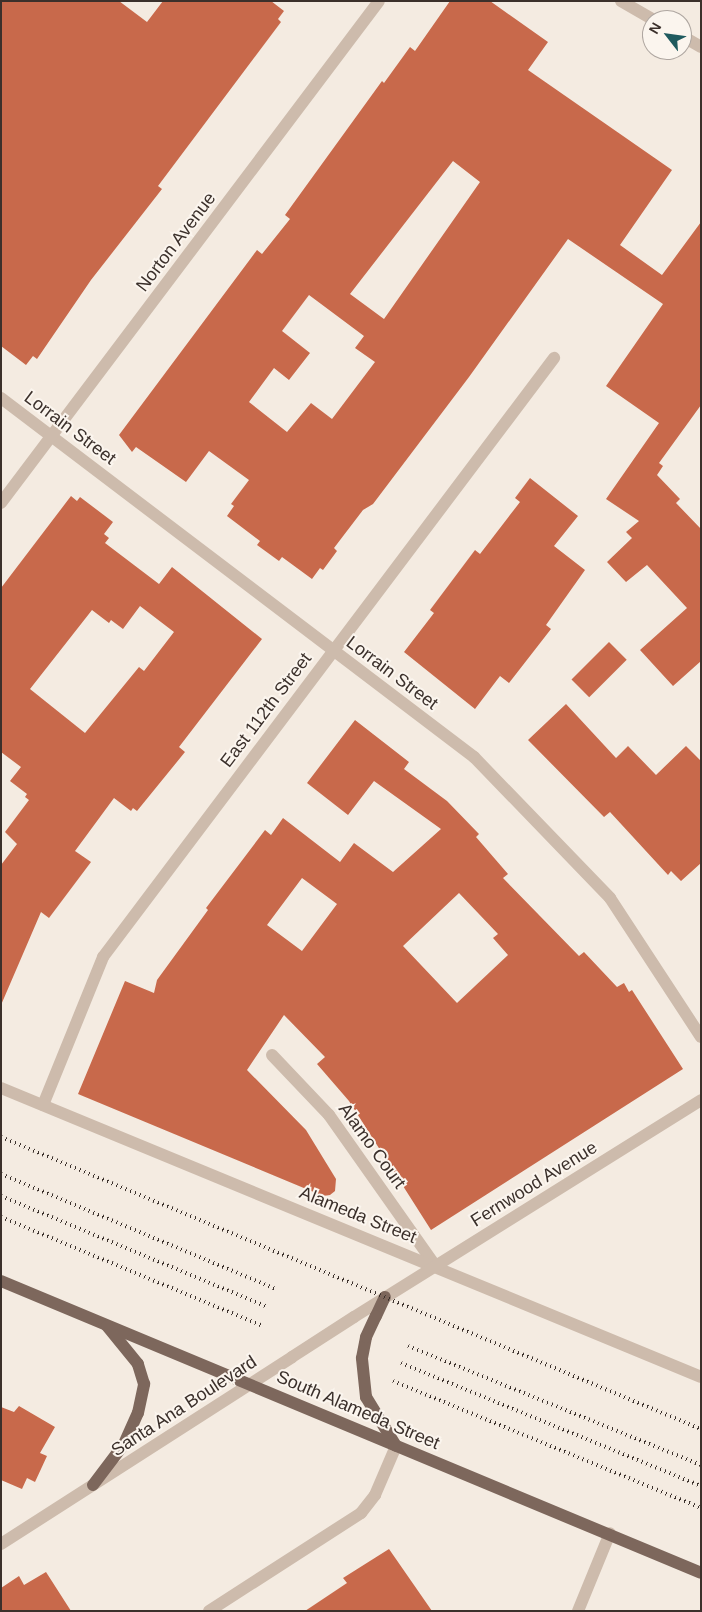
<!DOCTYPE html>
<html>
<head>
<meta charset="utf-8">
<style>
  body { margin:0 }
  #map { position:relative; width:702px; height:1612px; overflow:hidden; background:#f4ebe1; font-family:Arial,sans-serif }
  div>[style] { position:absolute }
  .building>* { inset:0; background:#c8694b; transform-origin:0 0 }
  .minor>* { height:12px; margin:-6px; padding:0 6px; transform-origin:6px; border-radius:6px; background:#cdbbac }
  .tertiary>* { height:12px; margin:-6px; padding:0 6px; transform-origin:6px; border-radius:6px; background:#cdbbac }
  .primary>* { height:12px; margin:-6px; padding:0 6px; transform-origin:6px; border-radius:6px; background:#7d675c }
  .rail>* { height:4px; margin-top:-2px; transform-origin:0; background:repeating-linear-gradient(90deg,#3b302b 0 1px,transparent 0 5px) }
  .tertiary-bridge>* { height:12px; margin:-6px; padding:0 6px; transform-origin:6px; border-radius:6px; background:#cdbbac }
  .primary-bridge>* { height:12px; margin:-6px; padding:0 6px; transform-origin:6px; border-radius:6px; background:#7d675c }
  span { translate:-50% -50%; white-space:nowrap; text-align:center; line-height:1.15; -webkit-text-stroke:4px #fbf5ee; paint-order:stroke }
  .street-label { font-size:18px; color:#3b302b }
  .frame { position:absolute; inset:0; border:2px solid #3b302b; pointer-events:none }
  .north { position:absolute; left:642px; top:10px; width:50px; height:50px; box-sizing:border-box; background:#fbf5ee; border:1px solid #aea6a0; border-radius:50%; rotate:300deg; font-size:14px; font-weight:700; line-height:20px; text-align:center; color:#3b302b }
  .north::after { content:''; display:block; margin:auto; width:18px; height:22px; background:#1f5a5e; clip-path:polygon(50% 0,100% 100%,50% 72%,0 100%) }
</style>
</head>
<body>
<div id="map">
  <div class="building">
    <div style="clip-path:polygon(1px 1px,119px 1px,147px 22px,163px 1px,271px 1px,284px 11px,278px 19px,281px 22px,158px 186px,162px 189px,91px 280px,37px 359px,33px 356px,26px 365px,1px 346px)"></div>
    <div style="clip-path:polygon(evenodd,450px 1px,490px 1px,548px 42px,528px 70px,672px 170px,620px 245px,662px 275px,701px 222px,701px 405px,659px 463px,663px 466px,657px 475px,680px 499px,676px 503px,701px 529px,701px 661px,673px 686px,640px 650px,687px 608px,647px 565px,626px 582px,607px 562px,632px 538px,626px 532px,639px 521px,606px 499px,659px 423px,606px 386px,663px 304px,568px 239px,469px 377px,373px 504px,363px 510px,334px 548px,337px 551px,323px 570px,320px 568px,312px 579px,282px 557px,279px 561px,257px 545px,260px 541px,227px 516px,234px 506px,231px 504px,249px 480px,209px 451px,186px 482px,136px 447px,132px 452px,119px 435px,257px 250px,262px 254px,290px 219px,285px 215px,382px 81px,384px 83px,410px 47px,415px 51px,450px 1px,453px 161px,480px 182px,384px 319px,350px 294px,453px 161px,450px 1px,309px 295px,364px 336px,355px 348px,375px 362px,332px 419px,311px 403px,287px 432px,249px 402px,274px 368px,289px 380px,310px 353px,282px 331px,309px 295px)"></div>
    <div style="clip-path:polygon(530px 478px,578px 516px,554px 546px,585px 570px,546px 625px,551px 629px,509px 683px,500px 676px,475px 709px,404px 652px,434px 613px,430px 610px,475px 550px,480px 554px,520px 502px,515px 498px)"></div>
    <div style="clip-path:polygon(evenodd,71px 496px,77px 501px,80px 497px,113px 522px,104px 534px,109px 538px,105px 543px,159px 584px,172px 567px,262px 639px,179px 747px,185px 752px,137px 811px,133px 808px,131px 811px,114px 798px,75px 851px,91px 862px,49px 918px,41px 912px,1px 1005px,1px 865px,17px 844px,5px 832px,29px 800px,25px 797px,27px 794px,10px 781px,21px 767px,1px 752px,1px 588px,71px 496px,140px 606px,174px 632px,144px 671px,139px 667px,85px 733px,30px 689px,92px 610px,109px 623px,111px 620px,123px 629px,140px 606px)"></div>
    <div style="left:609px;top:642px;width:25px;height:53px;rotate:45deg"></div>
    <div style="clip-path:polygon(566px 704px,616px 758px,628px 746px,656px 775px,686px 746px,701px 761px,701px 863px,681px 881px,671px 871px,668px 875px,610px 812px,604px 817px,528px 740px)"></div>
    <div style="clip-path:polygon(evenodd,355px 720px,409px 762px,404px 769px,447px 801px,479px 834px,476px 837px,508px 874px,503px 878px,579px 956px,584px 952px,617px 987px,624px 983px,629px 992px,632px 990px,683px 1069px,431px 1230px,349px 1101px,317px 1064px,325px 1057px,284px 1015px,247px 1070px,306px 1130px,336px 1179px,335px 1191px,330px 1195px,323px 1196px,78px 1094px,125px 981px,154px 993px,157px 980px,208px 910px,206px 908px,265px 830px,271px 835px,283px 818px,340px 862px,354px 843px,393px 872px,441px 829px,374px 781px,348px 815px,307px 783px,355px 720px,302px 878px,337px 904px,302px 951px,267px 925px,302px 878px,355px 720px,459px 893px,498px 934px,493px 938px,508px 955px,457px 1003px,403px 946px,459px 893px)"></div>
    <div style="clip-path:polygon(19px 1406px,55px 1427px,40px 1453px,47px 1456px,35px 1482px,27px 1478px,22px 1489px,1px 1480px,1px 1407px,14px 1412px)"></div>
    <div style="clip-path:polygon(389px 1549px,432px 1611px,305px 1611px,347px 1583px,343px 1578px)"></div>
    <div style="clip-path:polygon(46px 1572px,71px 1611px,1px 1611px,1px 1588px,19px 1576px,24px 1585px)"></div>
  </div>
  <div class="minor">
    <div style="left:1px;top:398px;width:594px;rotate:37.2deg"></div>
    <div style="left:474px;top:757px;width:196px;rotate:46deg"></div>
    <div style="left:610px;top:898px;width:166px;rotate:56.8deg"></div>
    <div style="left:1px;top:503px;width:628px;rotate:-53.02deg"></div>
    <div style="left:272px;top:1055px;width:83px;rotate:46.5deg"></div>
    <div style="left:329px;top:1115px;width:184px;rotate:54.8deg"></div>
    <div style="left:43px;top:1105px;width:160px;rotate:-67.9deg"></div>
    <div style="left:103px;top:957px;width:750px;rotate:-53.02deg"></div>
    <div style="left:578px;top:1611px;width:84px;rotate:-67.7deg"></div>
  </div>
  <div class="tertiary">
    <div style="left:621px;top:1px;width:38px;rotate:30deg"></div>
    <div style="left:682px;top:36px;width:22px;rotate:30deg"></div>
    <div style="left:1px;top:1088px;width:757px;rotate:22.43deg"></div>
    <div style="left:354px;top:1317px;width:409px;rotate:-32deg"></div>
    <div style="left:1px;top:1544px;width:346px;rotate:-32.7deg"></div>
    <div style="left:209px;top:1611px;width:181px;rotate:-32.8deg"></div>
    <div style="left:361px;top:1513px;width:23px;rotate:-52deg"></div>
    <div style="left:375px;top:1495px;width:53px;rotate:-66.8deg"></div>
  </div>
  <div class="primary">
    <div style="left:1px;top:1281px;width:758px;rotate:22.64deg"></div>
    <div style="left:376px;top:1316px;width:21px;rotate:-65deg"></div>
    <div style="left:366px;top:1397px;width:57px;rotate:58.5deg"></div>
    <div style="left:93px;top:1485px;width:51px;rotate:-52.9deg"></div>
    <div style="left:124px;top:1444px;width:34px;rotate:-66deg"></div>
    <div style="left:138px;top:1413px;width:30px;rotate:-78deg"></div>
    <div style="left:144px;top:1384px;width:21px;rotate:-107deg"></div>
    <div style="left:138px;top:1364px;width:49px;rotate:-129.2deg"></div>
  </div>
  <div class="rail">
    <div style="left:1px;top:1137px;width:758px;rotate:22.64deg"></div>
    <div style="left:1px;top:1174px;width:298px;rotate:22.7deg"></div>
    <div style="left:1px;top:1196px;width:289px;rotate:22.6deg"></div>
    <div style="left:1px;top:1217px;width:282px;rotate:22.6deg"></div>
    <div style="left:408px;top:1346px;width:316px;rotate:22.1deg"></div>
    <div style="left:401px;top:1363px;width:324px;rotate:22.3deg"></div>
    <div style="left:393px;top:1381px;width:333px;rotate:22.4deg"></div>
  </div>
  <div class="tertiary-bridge">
    <div style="left:292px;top:1357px;width:74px;rotate:-32.8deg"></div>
  </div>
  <div class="primary-bridge">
    <div style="left:366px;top:1397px;width:39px;rotate:-96deg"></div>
    <div style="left:362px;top:1358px;width:21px;rotate:-79deg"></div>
    <div style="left:366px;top:1337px;width:23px;rotate:-65deg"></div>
  </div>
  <div class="street-label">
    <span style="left:176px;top:242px;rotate:-53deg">Norton Avenue</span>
    <span style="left:70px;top:428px;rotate:37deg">Lorrain Street</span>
    <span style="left:392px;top:673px;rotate:37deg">Lorrain Street</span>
    <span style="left:266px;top:710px;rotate:-53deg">East 112th Street</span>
    <span style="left:372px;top:1146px;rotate:54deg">Alamo Court</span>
    <span style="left:534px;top:1184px;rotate:-32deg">Fernwood Avenue</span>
    <span style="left:358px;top:1215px;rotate:22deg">Alameda Street</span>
    <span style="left:184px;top:1406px;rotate:-33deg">Santa Ana Boulevard</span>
    <span style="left:358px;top:1410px;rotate:23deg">South Alameda Street</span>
  </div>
  <div class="frame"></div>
  <div class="north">N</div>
</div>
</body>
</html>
